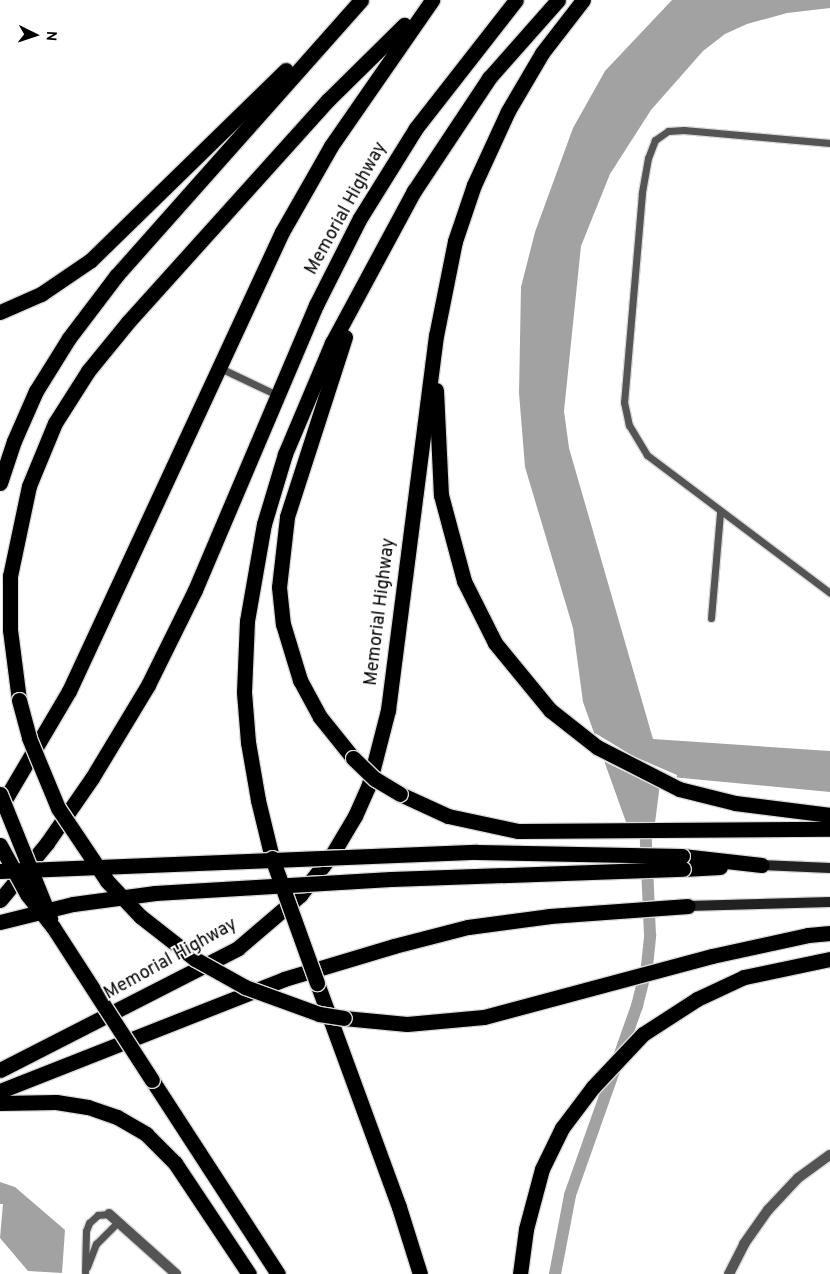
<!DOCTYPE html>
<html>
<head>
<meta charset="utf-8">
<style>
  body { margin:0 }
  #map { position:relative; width:830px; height:1274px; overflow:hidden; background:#fff; font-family:Overpass,sans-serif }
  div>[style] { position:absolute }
  .water>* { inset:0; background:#a2a2a2 }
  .pier>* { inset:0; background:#fff }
  .canal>* { height:12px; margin:-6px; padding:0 6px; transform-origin:6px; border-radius:6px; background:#a2a2a2 }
  .roads { filter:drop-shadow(1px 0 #dbdbdb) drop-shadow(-1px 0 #dbdbdb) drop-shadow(0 1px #dbdbdb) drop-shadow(0 -1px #dbdbdb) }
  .lane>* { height:7px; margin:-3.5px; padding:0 3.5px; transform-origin:3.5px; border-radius:3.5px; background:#545454 }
  .street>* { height:10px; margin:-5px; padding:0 5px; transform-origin:5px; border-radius:5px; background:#545454 }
  .secondary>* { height:10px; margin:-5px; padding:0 5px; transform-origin:5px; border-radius:5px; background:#212121 }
  .highway>* { height:15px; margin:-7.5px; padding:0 7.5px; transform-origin:7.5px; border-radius:7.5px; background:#000 }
  .bridges { filter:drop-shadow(1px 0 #dbdbdb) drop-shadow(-1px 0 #dbdbdb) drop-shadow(0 1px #dbdbdb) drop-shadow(0 -1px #dbdbdb) }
  .highway-bridge>* { height:15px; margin:-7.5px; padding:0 7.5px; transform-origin:7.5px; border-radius:7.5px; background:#000 }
  span { translate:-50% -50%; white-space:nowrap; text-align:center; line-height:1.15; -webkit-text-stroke:4px #fff; paint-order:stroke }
  .street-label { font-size:18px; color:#000 }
  .north { position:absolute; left:10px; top:10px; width:50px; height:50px; -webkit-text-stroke:4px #fff; paint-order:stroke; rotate:94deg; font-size:14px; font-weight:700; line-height:20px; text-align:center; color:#000 }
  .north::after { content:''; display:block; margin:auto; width:18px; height:22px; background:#000; clip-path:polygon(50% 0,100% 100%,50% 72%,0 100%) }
</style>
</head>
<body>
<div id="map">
  <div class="water">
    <div style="clip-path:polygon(672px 0,830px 0,830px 8px,787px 13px,747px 24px,725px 34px,703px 51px,651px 110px,610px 174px,581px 246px,564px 411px,569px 448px,653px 739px,830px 751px,830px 792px,661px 776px,654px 831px,626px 822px,583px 702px,573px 628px,525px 467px,519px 393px,521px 287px,535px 232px,573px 128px,605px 71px)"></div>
    <div style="clip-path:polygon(0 1182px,15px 1187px,65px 1230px,62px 1273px,28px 1271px,0 1238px,3px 1204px,0 1204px)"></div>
  </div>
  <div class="pier">
    <div style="clip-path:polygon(595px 733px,633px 756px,677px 775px,677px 780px,663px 779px,662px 790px,601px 760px)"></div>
  </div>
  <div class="canal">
    <div style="left:555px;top:1274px;width:80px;rotate:-79.2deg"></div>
    <div style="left:570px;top:1195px;width:201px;rotate:-70.5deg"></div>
    <div style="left:637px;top:1006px;width:41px;rotate:-76deg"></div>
    <div style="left:647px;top:966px;width:31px;rotate:-84deg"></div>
    <div style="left:650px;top:935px;width:114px;rotate:-92.5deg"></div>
  </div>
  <div class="roads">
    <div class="lane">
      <div style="left:830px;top:143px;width:147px;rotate:-174.9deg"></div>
      <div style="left:684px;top:130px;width:16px;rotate:176deg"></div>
      <div style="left:668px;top:131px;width:16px;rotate:145deg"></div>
      <div style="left:655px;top:140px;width:19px;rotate:111deg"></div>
      <div style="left:648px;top:158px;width:36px;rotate:100deg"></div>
      <div style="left:642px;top:193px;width:210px;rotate:94.9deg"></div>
      <div style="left:624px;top:402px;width:24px;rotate:78deg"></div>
      <div style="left:629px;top:425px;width:35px;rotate:59deg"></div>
      <div style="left:647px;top:455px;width:229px;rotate:37deg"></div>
      <div style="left:218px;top:367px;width:65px;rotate:25.4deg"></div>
      <div style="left:711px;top:618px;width:106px;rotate:-85.1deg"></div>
      <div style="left:87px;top:1267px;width:25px;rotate:-69deg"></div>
      <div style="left:96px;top:1244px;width:31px;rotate:-45deg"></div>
      <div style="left:85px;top:1272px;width:41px;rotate:-88.6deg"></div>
      <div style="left:86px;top:1231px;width:9px;rotate:-69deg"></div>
      <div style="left:89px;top:1223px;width:12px;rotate:-42deg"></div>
      <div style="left:98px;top:1215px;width:11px;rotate:-5deg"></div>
    </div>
    <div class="street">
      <div style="left:109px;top:1214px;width:90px;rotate:41.8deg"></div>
      <div style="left:729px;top:1274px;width:34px;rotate:-63deg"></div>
      <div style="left:744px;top:1244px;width:42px;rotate:-54.8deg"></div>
      <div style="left:768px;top:1210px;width:44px;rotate:-46.8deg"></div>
      <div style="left:798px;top:1178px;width:39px;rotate:-36deg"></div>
    </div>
    <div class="secondary">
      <div style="left:761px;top:865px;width:69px;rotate:2.5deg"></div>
      <div style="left:688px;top:906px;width:142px;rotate:-1.6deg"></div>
    </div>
    <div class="highway">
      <div style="left:0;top:312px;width:45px;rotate:-23.7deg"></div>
      <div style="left:41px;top:294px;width:60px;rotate:-34.2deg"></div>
      <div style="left:91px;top:260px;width:272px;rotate:-44.3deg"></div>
      <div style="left:345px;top:337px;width:189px;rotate:107.9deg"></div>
      <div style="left:287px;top:517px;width:70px;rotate:96.5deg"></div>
      <div style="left:279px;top:587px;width:37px;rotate:84deg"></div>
      <div style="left:283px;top:624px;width:59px;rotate:73.1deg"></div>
      <div style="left:300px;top:680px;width:42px;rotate:61.6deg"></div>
      <div style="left:320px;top:717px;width:53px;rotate:51.2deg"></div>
      <div style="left:436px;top:390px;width:105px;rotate:87.3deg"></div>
      <div style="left:441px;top:495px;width:89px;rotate:75deg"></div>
      <div style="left:464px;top:581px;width:69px;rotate:63.4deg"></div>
      <div style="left:495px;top:643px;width:87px;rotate:50.6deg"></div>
      <div style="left:550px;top:710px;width:60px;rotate:38.2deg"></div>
      <div style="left:597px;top:747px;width:92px;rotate:27.1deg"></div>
      <div style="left:679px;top:789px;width:58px;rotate:14deg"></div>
      <div style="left:735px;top:803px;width:96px;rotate:7.2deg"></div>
      <div style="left:0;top:483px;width:44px;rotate:-71.6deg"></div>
      <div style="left:14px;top:441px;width:55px;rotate:-66.3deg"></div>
      <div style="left:36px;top:391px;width:62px;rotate:-58.1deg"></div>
      <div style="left:69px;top:338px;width:78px;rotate:-52.8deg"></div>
      <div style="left:116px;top:276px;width:369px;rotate:-48.4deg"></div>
      <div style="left:19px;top:700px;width:71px;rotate:-97.3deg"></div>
      <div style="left:10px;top:630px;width:54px;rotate:-90deg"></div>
      <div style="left:10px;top:576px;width:92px;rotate:-78.1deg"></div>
      <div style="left:29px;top:486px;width:68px;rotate:-67.6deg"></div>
      <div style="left:55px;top:423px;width:62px;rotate:-57.6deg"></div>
      <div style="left:88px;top:371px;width:63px;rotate:-50.8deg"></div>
      <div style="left:128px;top:322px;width:299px;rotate:-48deg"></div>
      <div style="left:328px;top:100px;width:107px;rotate:-44.6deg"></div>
      <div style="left:400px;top:794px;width:53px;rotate:24.6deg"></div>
      <div style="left:448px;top:816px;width:72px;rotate:12.1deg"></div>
      <div style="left:518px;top:831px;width:312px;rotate:-0.4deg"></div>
      <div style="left:0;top:808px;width:136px;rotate:-59.5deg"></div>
      <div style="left:69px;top:691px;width:506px;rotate:-65.11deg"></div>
      <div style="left:282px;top:232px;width:99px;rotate:-60.3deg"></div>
      <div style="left:331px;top:146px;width:178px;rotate:-55.3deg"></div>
      <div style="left:682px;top:856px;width:80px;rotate:6.5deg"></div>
      <div style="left:272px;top:858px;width:60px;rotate:-103.6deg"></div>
      <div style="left:258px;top:800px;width:59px;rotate:-99.8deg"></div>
      <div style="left:248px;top:742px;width:50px;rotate:-94.6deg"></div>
      <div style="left:244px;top:692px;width:71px;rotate:-87.6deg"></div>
      <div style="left:247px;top:621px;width:98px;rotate:-80.1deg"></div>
      <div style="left:264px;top:524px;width:73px;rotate:-73.3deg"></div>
      <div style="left:285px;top:454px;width:121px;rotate:-67.1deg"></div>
      <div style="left:332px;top:343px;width:173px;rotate:-61.7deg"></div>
      <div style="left:414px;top:191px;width:136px;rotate:-56.4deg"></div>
      <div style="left:489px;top:78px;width:104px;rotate:-48.5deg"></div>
      <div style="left:683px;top:869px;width:37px;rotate:-3deg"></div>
      <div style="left:0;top:900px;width:74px;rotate:-50.5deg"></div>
      <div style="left:47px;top:843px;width:79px;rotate:-55.3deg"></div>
      <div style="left:92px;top:778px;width:109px;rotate:-58.9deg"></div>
      <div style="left:148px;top:685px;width:106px;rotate:-63.7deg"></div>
      <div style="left:195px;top:590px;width:310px;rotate:-67deg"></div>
      <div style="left:316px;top:305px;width:97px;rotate:-63.2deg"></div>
      <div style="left:360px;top:218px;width:106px;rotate:-58.1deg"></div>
      <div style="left:416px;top:128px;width:162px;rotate:-52deg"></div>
      <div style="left:317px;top:983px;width:239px;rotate:69.9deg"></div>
      <div style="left:399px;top:1207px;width:70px;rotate:72.6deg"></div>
      <div style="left:344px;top:1018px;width:63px;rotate:5.4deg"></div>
      <div style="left:407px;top:1024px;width:77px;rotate:-5.2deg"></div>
      <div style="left:484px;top:1017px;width:236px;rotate:-15deg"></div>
      <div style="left:712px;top:956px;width:98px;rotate:-12.3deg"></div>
      <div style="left:808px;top:935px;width:22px;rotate:-5deg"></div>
      <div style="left:0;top:1070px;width:267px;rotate:-27.1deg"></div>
      <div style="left:238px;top:948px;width:82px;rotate:-40.5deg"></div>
      <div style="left:300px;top:895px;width:53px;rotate:-51.8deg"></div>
      <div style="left:333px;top:853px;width:43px;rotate:-59.3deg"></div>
      <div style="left:355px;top:816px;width:35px;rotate:-66deg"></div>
      <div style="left:369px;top:784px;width:76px;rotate:-75.6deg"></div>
      <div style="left:388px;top:710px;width:377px;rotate:-82.7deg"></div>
      <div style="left:436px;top:336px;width:97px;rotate:-78.7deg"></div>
      <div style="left:455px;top:241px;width:59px;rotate:-71.3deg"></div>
      <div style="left:474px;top:185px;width:81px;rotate:-65.3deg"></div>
      <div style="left:508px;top:111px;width:67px;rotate:-59.6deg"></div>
      <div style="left:542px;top:53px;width:67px;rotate:-52.3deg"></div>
      <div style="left:152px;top:1080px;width:231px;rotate:57deg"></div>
      <div style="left:0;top:1091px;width:305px;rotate:-21.5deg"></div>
      <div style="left:284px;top:979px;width:115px;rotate:-16.7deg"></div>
      <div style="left:394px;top:946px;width:76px;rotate:-14.4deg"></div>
      <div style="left:468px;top:927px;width:83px;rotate:-7.6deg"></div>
      <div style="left:550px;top:916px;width:138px;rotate:-4.1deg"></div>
      <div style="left:0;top:1103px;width:56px;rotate:-1deg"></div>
      <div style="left:56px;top:1102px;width:32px;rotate:9deg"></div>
      <div style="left:88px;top:1107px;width:31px;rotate:19deg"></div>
      <div style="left:117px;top:1117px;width:34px;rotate:30deg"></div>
      <div style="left:146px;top:1134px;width:41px;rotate:45deg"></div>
      <div style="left:175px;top:1163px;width:133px;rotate:56.3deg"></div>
      <div style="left:520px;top:1274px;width:45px;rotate:-82.4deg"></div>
      <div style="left:526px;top:1229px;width:62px;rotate:-75.1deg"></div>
      <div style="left:542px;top:1169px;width:46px;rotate:-64deg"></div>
      <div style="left:562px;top:1128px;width:51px;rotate:-52.9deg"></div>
      <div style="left:593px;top:1087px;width:73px;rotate:-46.7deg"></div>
      <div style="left:643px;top:1034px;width:64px;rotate:-32.9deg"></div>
      <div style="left:697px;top:999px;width:52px;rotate:-25.1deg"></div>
      <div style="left:744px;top:977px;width:88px;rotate:-11.8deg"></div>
    </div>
  </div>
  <div class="bridges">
    <div class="highway-bridge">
      <div style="left:19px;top:700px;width:39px;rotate:75deg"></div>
      <div style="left:29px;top:738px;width:76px;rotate:67.5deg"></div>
      <div style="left:58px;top:808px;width:88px;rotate:56.1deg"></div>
      <div style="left:107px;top:881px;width:48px;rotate:46.7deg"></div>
      <div style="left:140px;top:916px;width:70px;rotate:38deg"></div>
      <div style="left:195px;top:959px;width:57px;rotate:29.2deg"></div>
      <div style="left:245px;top:987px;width:79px;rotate:20deg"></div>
      <div style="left:319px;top:1014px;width:25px;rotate:9deg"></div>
      <div style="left:353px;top:758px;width:30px;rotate:44deg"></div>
      <div style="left:375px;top:779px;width:29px;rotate:31deg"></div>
      <div style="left:0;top:794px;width:134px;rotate:68deg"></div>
      <div style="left:0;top:845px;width:56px;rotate:61.1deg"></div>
      <div style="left:27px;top:894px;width:42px;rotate:51.8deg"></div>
      <div style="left:53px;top:927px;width:182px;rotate:57.1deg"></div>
      <div style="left:272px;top:858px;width:133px;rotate:70.2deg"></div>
      <div style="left:0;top:871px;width:477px;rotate:-2.3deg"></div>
      <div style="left:477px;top:852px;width:205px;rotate:1.1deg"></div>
      <div style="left:0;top:922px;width:75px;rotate:-13.9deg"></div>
      <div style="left:73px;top:904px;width:83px;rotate:-7.6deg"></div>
      <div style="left:155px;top:893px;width:236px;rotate:-3.4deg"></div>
      <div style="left:391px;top:879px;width:292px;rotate:-2deg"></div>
    </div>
  </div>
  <div class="street-label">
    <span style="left:347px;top:209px;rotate:-61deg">Memorial Highway</span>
    <span style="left:381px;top:612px;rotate:-83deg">Memorial Highway</span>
    <span style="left:171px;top:960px;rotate:-29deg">Memorial Highway</span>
  </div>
  <div class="north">N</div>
</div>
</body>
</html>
